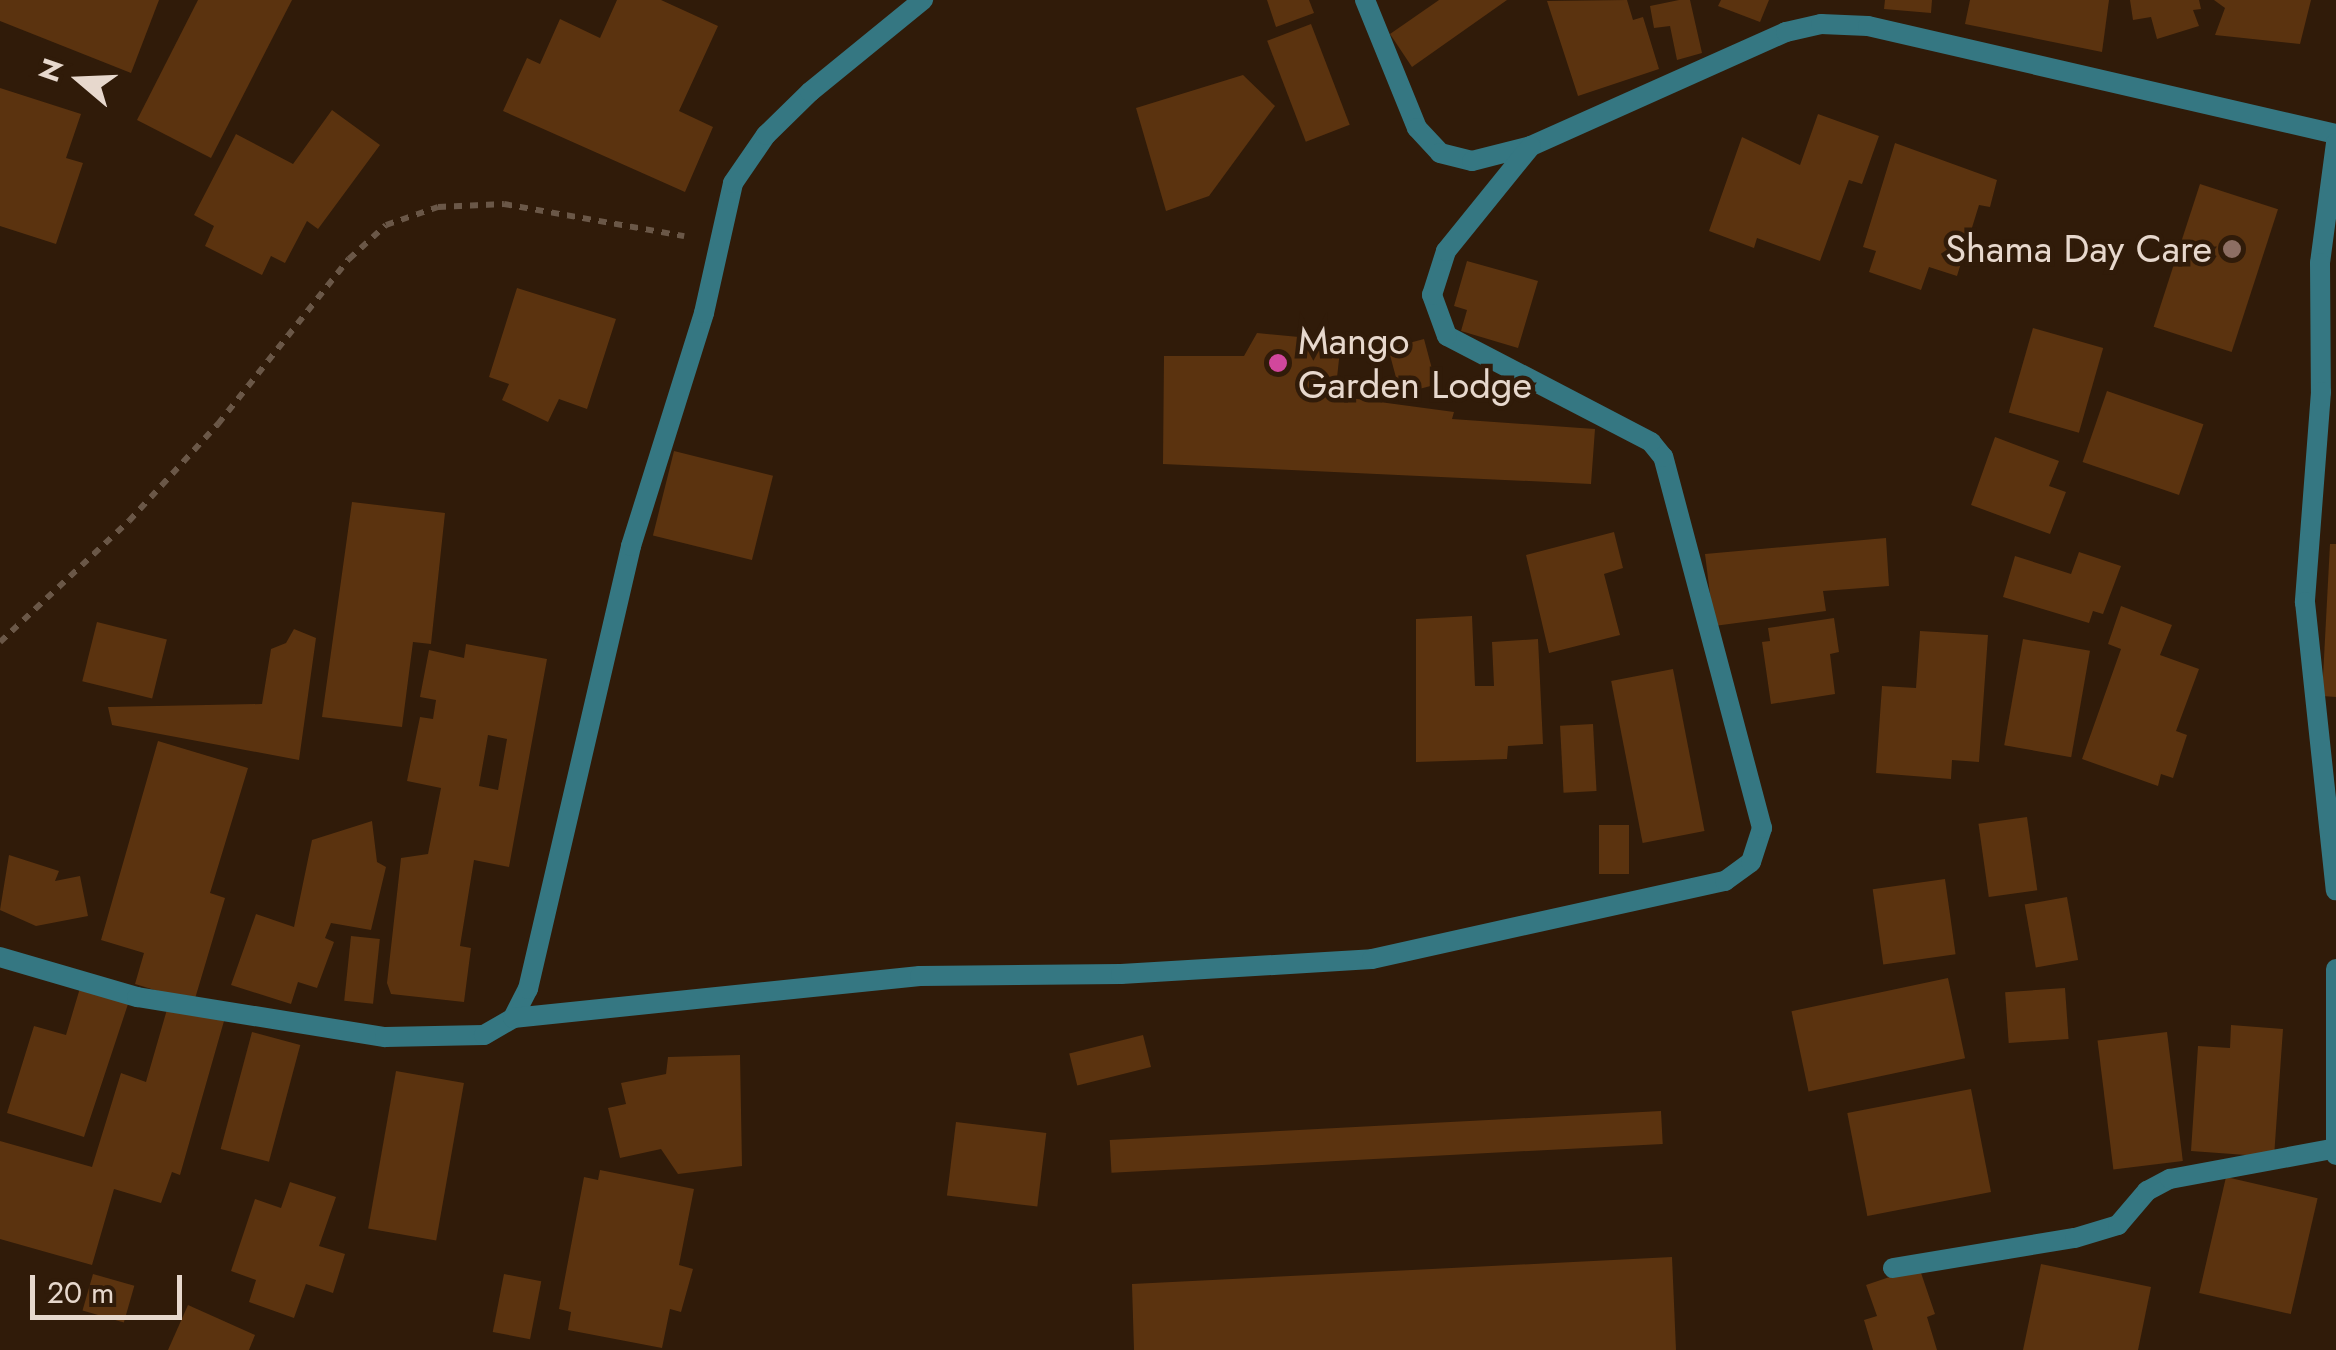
<!DOCTYPE html>
<html>
<head>
<meta charset="utf-8">
<style>
  body { margin:0 }
  #map { position:relative; width:2336px; height:1350px; overflow:hidden; background:#301b09; font-family:Jost,sans-serif }
  div>[style] { position:absolute }
  .building>* { inset:0; background:#5b330f; transform-origin:0 0 }
  .path>* { height:6px; margin-top:-3px; transform-origin:0; background:repeating-linear-gradient(90deg,#6a5747 0 8px,transparent 0 16px) }
  .street>* { height:20px; margin:-10px; padding:0 10px; transform-origin:10px; border-radius:10px; background:#357782 }
  .dots>* { width:28px; height:28px; translate:-50% -50%; box-sizing:border-box; border:5px solid #301b09; border-radius:50% }
  span { translate:-50% -50%; white-space:nowrap; text-align:center; line-height:1.15; -webkit-text-stroke:9px #301b09; paint-order:stroke }
  .poi-label { font-size:38px; color:#e7d8cd }
  .right { translate:-100% -50%; text-align:right }
  .left { translate:0 -50%; text-align:left }
  .north { position:absolute; left:30px; top:30px; width:100px; height:100px; -webkit-text-stroke:8px #301b09; paint-order:stroke; rotate:289deg; font-size:28px; font-weight:700; line-height:40px; text-align:center; color:#e7d8cd }
  .north::after { content:''; display:block; margin:auto; width:35px; height:45px; background:#e7d8cd; clip-path:polygon(50% 0,100% 100%,50% 72%,0 100%) }
  .scale { position:absolute; left:30px; top:1275px; width:152px; height:45px; box-sizing:border-box; border:5px solid #e7d8cd; border-top:0; padding-left:12px; font-size:30px; line-height:35px; white-space:nowrap; color:#e7d8cd; -webkit-text-stroke:8px #301b09; paint-order:stroke }
</style>
</head>
<body>
<div id="map">
  <div class="building">
    <div style="clip-path:polygon(0 0,159px 0,131px 73px,0 21px)"></div>
    <div style="clip-path:polygon(198px 0,292px 0,211px 158px,137px 120px)"></div>
    <div style="clip-path:polygon(617px 0,661px 0,718px 26px,679px 111px,713px 127px,685px 192px,503px 111px,527px 58px,540px 64px,560px 19px,600px 38px)"></div>
    <div style="clip-path:polygon(1267px 0,1309px 0,1314px 13px,1276px 27px)"></div>
    <div style="clip-path:polygon(1439px 0,1507px 0,1412px 67px,1390px 34px)"></div>
    <div style="clip-path:polygon(1627px 0,1633px 20px,1643px 17px,1659px 69px,1578px 96px,1547px 1px)"></div>
    <div style="clip-path:polygon(1679px 0,1690px 0,1702px 53px,1677px 60px,1670px 26px,1654px 28px,1650px 6px)"></div>
    <div style="clip-path:polygon(1721px 0,1769px 0,1760px 22px,1718px 6px)"></div>
    <div style="clip-path:polygon(1885px 0,1932px 0,1931px 13px,1884px 9px)"></div>
    <div style="clip-path:polygon(1970px 0,2109px 0,2102px 52px,1965px 24px)"></div>
    <div style="clip-path:polygon(2130px 0,2199px 0,2201px 9px,2193px 10px,2199px 26px,2157px 39px,2151px 17px,2133px 20px)"></div>
    <div style="clip-path:polygon(2214px 0,2311px 0,2300px 44px,2215px 35px,2225px 8px)"></div>
    <div style="left:1311px;top:24px;width:108px;height:47px;rotate:69deg"></div>
    <div style="clip-path:polygon(1243px 75px,1275px 106px,1209px 196px,1166px 211px,1136px 108px)"></div>
    <div style="clip-path:polygon(0 88px,81px 114px,66px 158px,83px 163px,56px 244px,0 226px)"></div>
    <div style="clip-path:polygon(332px 110px,380px 145px,318px 229px,307px 221px,285px 263px,271px 256px,262px 275px,205px 246px,214px 226px,194px 215px,236px 134px,293px 164px)"></div>
    <div style="clip-path:polygon(1818px 114px,1879px 136px,1862px 184px,1849px 180px,1820px 261px,1757px 238px,1754px 248px,1709px 231px,1742px 137px,1800px 165px)"></div>
    <div style="clip-path:polygon(1895px 143px,1997px 180px,1990px 207px,1979px 205px,1957px 276px,1929px 267px,1921px 290px,1869px 272px,1876px 251px,1863px 247px)"></div>
    <div style="left:2200px;top:184px;width:82px;height:150px;rotate:18deg"></div>
    <div style="clip-path:polygon(1467px 261px,1538px 281px,1518px 348px,1461px 331px,1467px 310px,1454px 306px)"></div>
    <div style="clip-path:polygon(517px 288px,616px 319px,587px 409px,559px 399px,548px 422px,502px 400px,509px 384px,489px 377px)"></div>
    <div style="left:2033px;top:328px;width:73px;height:88px;rotate:16deg"></div>
    <div style="clip-path:polygon(1257px 333px,1341px 341px,1335px 396px,1454px 412px,1452px 419px,1595px 429px,1591px 484px,1163px 464px,1164px 356px,1244px 356px)"></div>
    <div style="left:1424px;top:339px;width:47px;height:37px;rotate:75deg"></div>
    <div style="left:2107px;top:391px;width:102px;height:75px;rotate:19deg"></div>
    <div style="clip-path:polygon(1995px 437px,2059px 461px,2049px 486px,2066px 492px,2050px 534px,1971px 505px)"></div>
    <div style="left:674px;top:451px;width:102px;height:87px;rotate:14deg"></div>
    <div style="clip-path:polygon(352px 502px,445px 513px,431px 644px,413px 642px,402px 727px,322px 717px)"></div>
    <div style="clip-path:polygon(1614px 532px,1623px 568px,1604px 574px,1620px 635px,1549px 653px,1526px 555px)"></div>
    <div style="clip-path:polygon(1886px 538px,1889px 586px,1823px 591px,1826px 611px,1714px 626px,1705px 554px)"></div>
    <div style="clip-path:polygon(2330px 544px,2336px 544px,2336px 697px,2322px 696px)"></div>
    <div style="clip-path:polygon(2079px 552px,2121px 566px,2103px 614px,2093px 611px,2089px 623px,2003px 597px,2015px 556px,2071px 574px)"></div>
    <div style="clip-path:polygon(2121px 606px,2172px 625px,2160px 655px,2199px 669px,2176px 731px,2187px 735px,2173px 778px,2161px 774px,2158px 786px,2082px 759px,2121px 649px,2108px 644px)"></div>
    <div style="clip-path:polygon(1472px 616px,1475px 686px,1494px 686px,1492px 642px,1538px 639px,1543px 744px,1508px 746px,1507px 759px,1416px 762px,1416px 619px)"></div>
    <div style="clip-path:polygon(1834px 618px,1839px 652px,1830px 654px,1835px 694px,1771px 704px,1762px 642px,1770px 641px,1768px 628px)"></div>
    <div style="left:97px;top:622px;width:72px;height:61px;rotate:14deg"></div>
    <div style="clip-path:polygon(294px 629px,316px 638px,299px 760px,112px 725px,108px 707px,262px 704px,271px 649px,286px 643px)"></div>
    <div style="clip-path:polygon(1920px 631px,1988px 635px,1979px 762px,1952px 760px,1951px 779px,1876px 773px,1882px 686px,1916px 688px)"></div>
    <div style="left:2023px;top:639px;width:68px;height:108px;rotate:10deg"></div>
    <div style="clip-path:polygon(evenodd,466px 644px,547px 659px,509px 867px,474px 860px,460px 946px,471px 948px,464px 1002px,391px 994px,387px 983px,401px 858px,428px 854px,441px 788px,407px 781px,420px 717px,433px 719px,436px 700px,420px 697px,429px 650px,464px 658px,466px 644px,488px 735px,507px 739px,498px 790px,479px 786px,488px 735px)"></div>
    <div style="left:1673px;top:669px;width:165px;height:63px;rotate:79deg"></div>
    <div style="left:1593px;top:724px;width:67px;height:33px;rotate:87deg"></div>
    <div style="clip-path:polygon(158px 741px,248px 768px,210px 893px,225px 898px,194px 1002px,135px 984px,144px 953px,101px 940px)"></div>
    <div style="left:2027px;top:817px;width:74px;height:49px;rotate:82deg"></div>
    <div style="clip-path:polygon(372px 821px,377px 862px,386px 867px,371px 930px,331px 923px,325px 938px,334px 942px,317px 988px,298px 982px,291px 1004px,231px 985px,256px 914px,294px 927px,312px 840px)"></div>
    <div style="left:1599px;top:825px;width:30px;height:49px"></div>
    <div style="clip-path:polygon(9px 855px,59px 871px,55px 881px,80px 876px,88px 916px,36px 926px,0 910px)"></div>
    <div style="left:1945px;top:879px;width:76px;height:73px;rotate:82deg"></div>
    <div style="left:2067px;top:897px;width:64px;height:43px;rotate:80deg"></div>
    <div style="left:351px;top:936px;width:29px;height:65px;rotate:6deg"></div>
    <div style="left:1948px;top:978px;width:82px;height:160px;rotate:78deg"></div>
    <div style="clip-path:polygon(80px 988px,129px 1001px,84px 1137px,7px 1113px,34px 1026px,66px 1035px)"></div>
    <div style="left:2065px;top:988px;width:51px;height:60px;rotate:86deg"></div>
    <div style="clip-path:polygon(168px 1006px,224px 1021px,180px 1175px,172px 1172px,161px 1203px,114px 1189px,92px 1265px,0 1239px,0 1141px,92px 1167px,121px 1073px,146px 1082px)"></div>
    <div style="clip-path:polygon(2231px 1025px,2283px 1029px,2274px 1157px,2191px 1151px,2198px 1046px,2230px 1048px)"></div>
    <div style="left:252px;top:1032px;width:50px;height:121px;rotate:15deg"></div>
    <div style="left:2167px;top:1032px;width:130px;height:70px;rotate:83deg"></div>
    <div style="left:1143px;top:1035px;width:33px;height:76px;rotate:76deg"></div>
    <div style="clip-path:polygon(740px 1055px,742px 1166px,678px 1174px,661px 1149px,620px 1158px,608px 1108px,626px 1104px,621px 1083px,666px 1074px,668px 1057px)"></div>
    <div style="left:396px;top:1071px;width:69px;height:160px;rotate:10deg"></div>
    <div style="left:1971px;top:1089px;width:105px;height:126px;rotate:79deg"></div>
    <div style="left:1661px;top:1111px;width:33px;height:552px;rotate:87deg"></div>
    <div style="left:956px;top:1122px;width:91px;height:74px;rotate:7deg"></div>
    <div style="clip-path:polygon(600px 1170px,694px 1189px,679px 1265px,693px 1269px,681px 1312px,670px 1309px,662px 1348px,568px 1330px,571px 1312px,559px 1309px,584px 1177px,598px 1180px)"></div>
    <div style="left:2226px;top:1177px;width:94px;height:119px;rotate:13deg"></div>
    <div style="clip-path:polygon(290px 1182px,336px 1197px,319px 1246px,345px 1254px,333px 1293px,306px 1284px,294px 1318px,249px 1302px,256px 1280px,231px 1271px,255px 1199px,281px 1208px)"></div>
    <div style="clip-path:polygon(1672px 1257px,1676px 1350px,1134px 1350px,1132px 1284px)"></div>
    <div style="clip-path:polygon(2041px 1264px,2151px 1287px,2138px 1350px,2023px 1350px)"></div>
    <div style="clip-path:polygon(1919px 1267px,1935px 1314px,1927px 1317px,1937px 1350px,1873px 1350px,1864px 1320px,1877px 1316px,1866px 1285px)"></div>
    <div style="left:93px;top:1274px;width:43px;height:38px;rotate:16deg"></div>
    <div style="left:504px;top:1274px;width:38px;height:59px;rotate:11deg"></div>
    <div style="clip-path:polygon(188px 1305px,255px 1335px,249px 1350px,168px 1350px)"></div>
  </div>
  <div class="path">
    <div style="left:0;top:642px;width:177px;rotate:-43.2deg"></div>
    <div style="left:129px;top:521px;width:132px;rotate:-47.5deg"></div>
    <div style="left:218px;top:424px;width:211px;rotate:-51.6deg"></div>
    <div style="left:349px;top:259px;width:50px;rotate:-42.6deg"></div>
    <div style="left:386px;top:225px;width:55px;rotate:-19.1deg"></div>
    <div style="left:438px;top:207px;width:66px;rotate:-2.6deg"></div>
    <div style="left:504px;top:204px;width:183px;rotate:10.1deg"></div>
  </div>
  <div class="street">
    <div style="left:1365px;top:0;width:138px;rotate:67.9deg"></div>
    <div style="left:1417px;top:128px;width:34px;rotate:47deg"></div>
    <div style="left:1440px;top:153px;width:33px;rotate:14deg"></div>
    <div style="left:1472px;top:161px;width:61px;rotate:-14.3deg"></div>
    <div style="left:1531px;top:146px;width:279px;rotate:-24.1deg"></div>
    <div style="left:1786px;top:32px;width:36px;rotate:-13deg"></div>
    <div style="left:1821px;top:24px;width:47px;rotate:2.4deg"></div>
    <div style="left:1868px;top:26px;width:480px;rotate:13deg"></div>
    <div style="left:2336px;top:143px;width:121px;rotate:97.6deg"></div>
    <div style="left:2320px;top:263px;width:129px;rotate:89.6deg"></div>
    <div style="left:2321px;top:392px;width:211px;rotate:94.4deg"></div>
    <div style="left:2305px;top:602px;width:290px;rotate:83.9deg"></div>
    <div style="left:0;top:957px;width:143px;rotate:16.3deg"></div>
    <div style="left:137px;top:997px;width:251px;rotate:9.2deg"></div>
    <div style="left:385px;top:1037px;width:99px;rotate:-1.2deg"></div>
    <div style="left:484px;top:1035px;width:34px;rotate:-30deg"></div>
    <div style="left:513px;top:1018px;width:33px;rotate:-63deg"></div>
    <div style="left:528px;top:989px;width:455px;rotate:-76.9deg"></div>
    <div style="left:631px;top:546px;width:244px;rotate:-72.6deg"></div>
    <div style="left:704px;top:313px;width:133px;rotate:-77.4deg"></div>
    <div style="left:733px;top:183px;width:58px;rotate:-55.5deg"></div>
    <div style="left:766px;top:135px;width:62px;rotate:-44.3deg"></div>
    <div style="left:810px;top:92px;width:146px;rotate:-39.2deg"></div>
    <div style="left:2336px;top:969px;width:186px;rotate:90deg"></div>
    <div style="left:513px;top:1018px;width:409px;rotate:-5.9deg"></div>
    <div style="left:920px;top:976px;width:201px;rotate:-0.6deg"></div>
    <div style="left:1121px;top:974px;width:251px;rotate:-3.4deg"></div>
    <div style="left:1372px;top:959px;width:362px;rotate:-12.5deg"></div>
    <div style="left:1725px;top:881px;width:32px;rotate:-36deg"></div>
    <div style="left:1751px;top:862px;width:36px;rotate:-72deg"></div>
    <div style="left:1762px;top:828px;width:384px;rotate:-104.9deg"></div>
    <div style="left:1663px;top:457px;width:19px;rotate:-129deg"></div>
    <div style="left:1651px;top:442px;width:230px;rotate:-152.5deg"></div>
    <div style="left:1447px;top:336px;width:44px;rotate:-110.1deg"></div>
    <div style="left:1432px;top:295px;width:46px;rotate:-72.3deg"></div>
    <div style="left:1446px;top:251px;width:135px;rotate:-51deg"></div>
    <div style="left:1893px;top:1268px;width:184px;rotate:-9.4deg"></div>
    <div style="left:2075px;top:1238px;width:45px;rotate:-16.8deg"></div>
    <div style="left:2118px;top:1225px;width:45px;rotate:-49.5deg"></div>
    <div style="left:2147px;top:1191px;width:26px;rotate:-28deg"></div>
    <div style="left:2170px;top:1179px;width:165px;rotate:-10.5deg"></div>
  </div>
  <div class="dots">
    <div style="left:2232px;top:249px;background:#8d6e63"></div>
    <div style="left:1278px;top:363px;background:#d1479c"></div>
  </div>
  <div class="poi-label">
    <span class="right" style="left:2212px;top:249px">Shama Day Care</span>
    <span class="left" style="left:1298px;top:363px">Mango<br>Garden Lodge</span>
  </div>
  <div class="north">N</div>
  <div class="scale">20 m</div>
</div>
</body>
</html>
